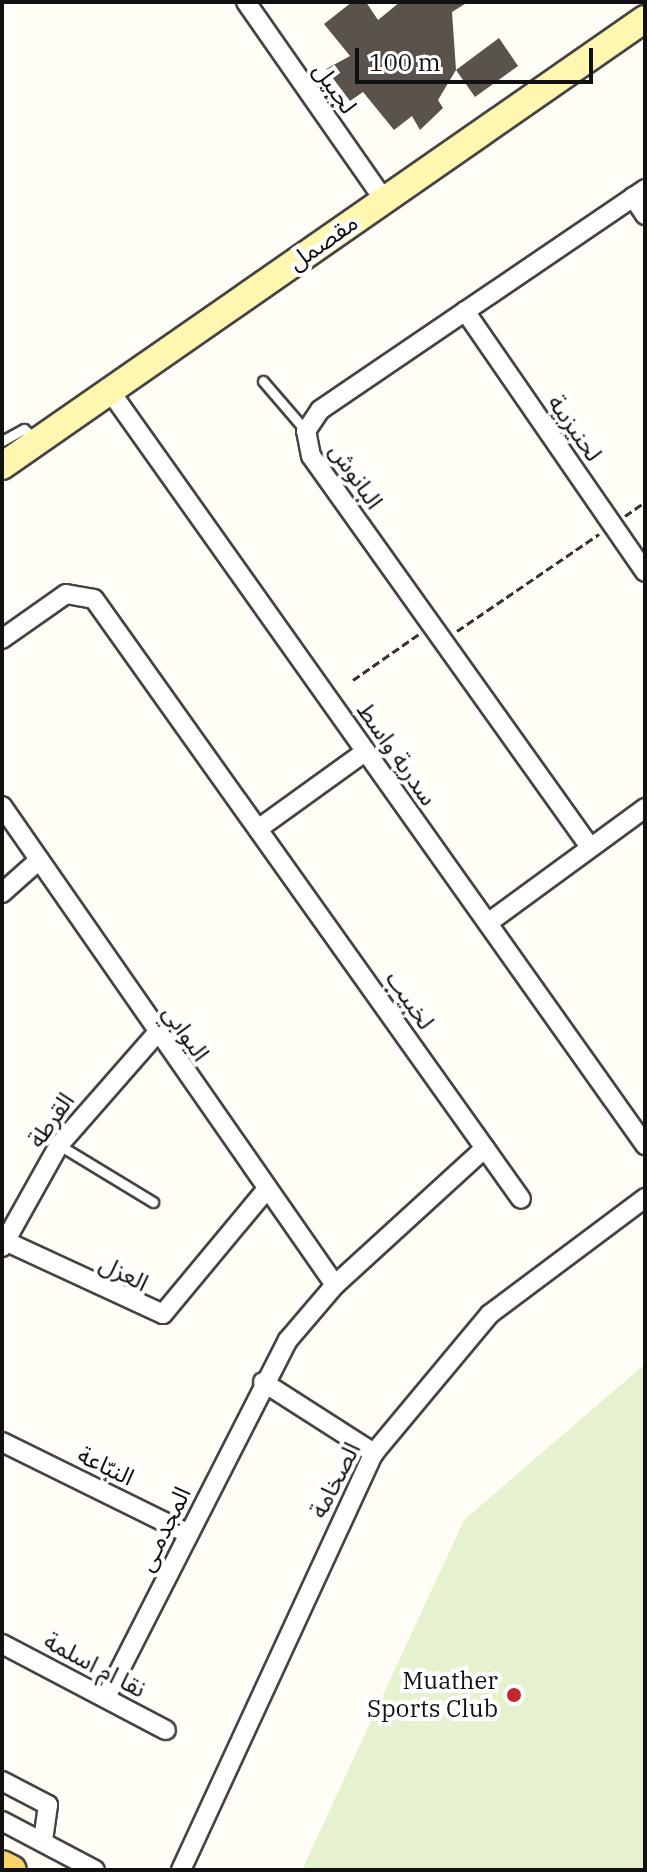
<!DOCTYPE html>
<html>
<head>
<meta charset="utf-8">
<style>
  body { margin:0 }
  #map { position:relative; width:647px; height:1872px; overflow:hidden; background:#fffdf5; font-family:"IBM Plex Serif","Noto Sans Arabic",serif }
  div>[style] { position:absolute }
  .pitch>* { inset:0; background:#e6f2cf }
  .building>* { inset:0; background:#5a524d }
  .path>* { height:3px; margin-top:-1.5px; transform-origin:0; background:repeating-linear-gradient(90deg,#333 0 8px,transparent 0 12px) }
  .roads { filter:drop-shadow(2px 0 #444) drop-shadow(-2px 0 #444) drop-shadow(0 2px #444) drop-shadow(0 -2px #444) }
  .lane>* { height:9px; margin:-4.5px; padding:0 4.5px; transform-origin:4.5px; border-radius:4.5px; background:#fff }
  .street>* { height:18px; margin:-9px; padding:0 9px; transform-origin:9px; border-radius:9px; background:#fff }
  .secondary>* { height:26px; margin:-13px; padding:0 13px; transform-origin:13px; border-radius:13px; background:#fff6b0 }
  .primary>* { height:28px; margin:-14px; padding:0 14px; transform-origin:14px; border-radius:14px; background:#f9d66b }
  .dots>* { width:22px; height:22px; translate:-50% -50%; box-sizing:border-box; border:4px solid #fff; border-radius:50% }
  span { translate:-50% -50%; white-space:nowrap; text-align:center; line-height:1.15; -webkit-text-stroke:8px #fff; paint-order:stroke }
  .street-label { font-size:24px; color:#111 }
  .poi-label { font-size:24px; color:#111 }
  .right { translate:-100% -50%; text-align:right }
  .frame { position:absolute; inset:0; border:4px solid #111; pointer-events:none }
  .scale { position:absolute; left:355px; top:48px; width:238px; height:36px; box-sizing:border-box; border:4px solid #111; border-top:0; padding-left:10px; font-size:24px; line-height:28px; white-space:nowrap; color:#111; -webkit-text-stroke:6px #fff; paint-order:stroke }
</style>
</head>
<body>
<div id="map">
  <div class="pitch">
    <div style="clip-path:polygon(645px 1364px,645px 1870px,302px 1870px,464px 1520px)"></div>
  </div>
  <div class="building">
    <div style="clip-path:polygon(352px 2px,366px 2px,378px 20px,400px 2px,468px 2px,452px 12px,456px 70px,499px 38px,518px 66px,475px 97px,456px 70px,438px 100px,443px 108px,420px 130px,412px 116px,394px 130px,363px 92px,350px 101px,326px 69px,350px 56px,324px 24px)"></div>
  </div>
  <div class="path">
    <div style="left:625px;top:516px;width:24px;rotate:-35deg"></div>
    <div style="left:457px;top:631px;width:172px;rotate:-34.3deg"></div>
    <div style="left:353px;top:680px;width:80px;rotate:-34.9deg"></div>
  </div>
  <div class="roads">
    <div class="lane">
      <div style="left:263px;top:381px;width:66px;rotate:49.3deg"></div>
      <div style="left:2px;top:441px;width:25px;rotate:-29deg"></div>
      <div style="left:24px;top:429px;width:15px;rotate:42deg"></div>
      <div style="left:59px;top:1145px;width:110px;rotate:31.2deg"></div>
    </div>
    <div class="street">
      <div style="left:246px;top:2px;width:241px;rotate:55.1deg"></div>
      <div style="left:633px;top:197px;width:22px;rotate:56deg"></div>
      <div style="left:465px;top:311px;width:317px;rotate:55.4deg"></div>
      <div style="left:110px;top:391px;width:925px;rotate:54.64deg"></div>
      <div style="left:2px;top:639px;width:78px;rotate:-35.1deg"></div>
      <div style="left:66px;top:594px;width:28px;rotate:10deg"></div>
      <div style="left:94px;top:599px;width:736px;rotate:54.56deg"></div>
      <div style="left:2px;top:806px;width:583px;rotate:55.19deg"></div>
      <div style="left:258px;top:829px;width:133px;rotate:-35.8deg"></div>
      <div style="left:590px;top:847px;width:480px;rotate:-125.5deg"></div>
      <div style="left:311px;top:456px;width:25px;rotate:-101deg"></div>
      <div style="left:306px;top:431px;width:25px;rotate:-56deg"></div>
      <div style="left:320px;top:410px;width:393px;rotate:-34.2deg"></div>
      <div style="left:2px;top:893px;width:50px;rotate:-41.7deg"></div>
      <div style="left:488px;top:923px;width:195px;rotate:-36.2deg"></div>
      <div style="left:5px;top:1241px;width:174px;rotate:24.8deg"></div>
      <div style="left:163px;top:1314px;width:161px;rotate:-50.3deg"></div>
      <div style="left:2px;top:1247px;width:117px;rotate:-60.8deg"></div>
      <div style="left:59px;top:1145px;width:149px;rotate:-48.8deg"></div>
      <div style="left:263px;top:1382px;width:132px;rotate:32.6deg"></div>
      <div style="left:2px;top:1442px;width:208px;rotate:26.2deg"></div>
      <div style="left:2px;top:1644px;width:185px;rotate:27.7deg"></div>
      <div style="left:106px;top:1697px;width:401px;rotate:-63deg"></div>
      <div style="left:288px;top:1340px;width:72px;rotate:-49.5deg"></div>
      <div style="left:335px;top:1285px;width:203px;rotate:-42.4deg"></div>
      <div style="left:2px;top:1781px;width:52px;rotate:27.6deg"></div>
      <div style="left:48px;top:1805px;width:36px;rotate:98deg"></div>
      <div style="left:2px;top:1821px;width:105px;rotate:27.8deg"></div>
      <div style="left:181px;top:1870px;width:459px;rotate:-65.2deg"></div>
      <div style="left:374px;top:1453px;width:181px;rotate:-50.2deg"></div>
      <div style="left:490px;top:1314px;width:194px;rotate:-36.8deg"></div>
    </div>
    <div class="secondary">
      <div style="left:2px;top:466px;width:783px;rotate:-34.81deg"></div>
    </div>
    <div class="primary">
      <div style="left:2px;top:1865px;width:11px;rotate:27deg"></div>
    </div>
  </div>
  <div class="dots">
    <div style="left:514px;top:1695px;background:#c4262e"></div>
  </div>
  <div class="street-label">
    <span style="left:335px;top:88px;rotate:55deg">لجبيل</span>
    <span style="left:323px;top:242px;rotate:-35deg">مقصمل</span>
    <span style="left:575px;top:428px;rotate:55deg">لحنيزبية</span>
    <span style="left:356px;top:476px;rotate:55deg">البانوش</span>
    <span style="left:397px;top:754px;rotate:55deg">سدرية واسط</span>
    <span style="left:410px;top:1000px;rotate:55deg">لخبيب</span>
    <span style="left:186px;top:1033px;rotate:55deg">اليوابي</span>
    <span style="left:51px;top:1120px;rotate:-55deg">القرطة</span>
    <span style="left:124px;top:1273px;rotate:27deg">العزل</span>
    <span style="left:106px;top:1466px;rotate:26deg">النبّاعة</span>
    <span style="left:335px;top:1480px;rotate:-63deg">الصخامة</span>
    <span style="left:164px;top:1529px;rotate:-64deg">المجدمـى</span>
    <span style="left:95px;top:1665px;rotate:28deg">نقا ام اسلمة</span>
  </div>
  <div class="poi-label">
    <span class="right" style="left:498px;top:1695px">Muather<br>Sports Club</span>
  </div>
  <div class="frame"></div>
  <div class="scale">100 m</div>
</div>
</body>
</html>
